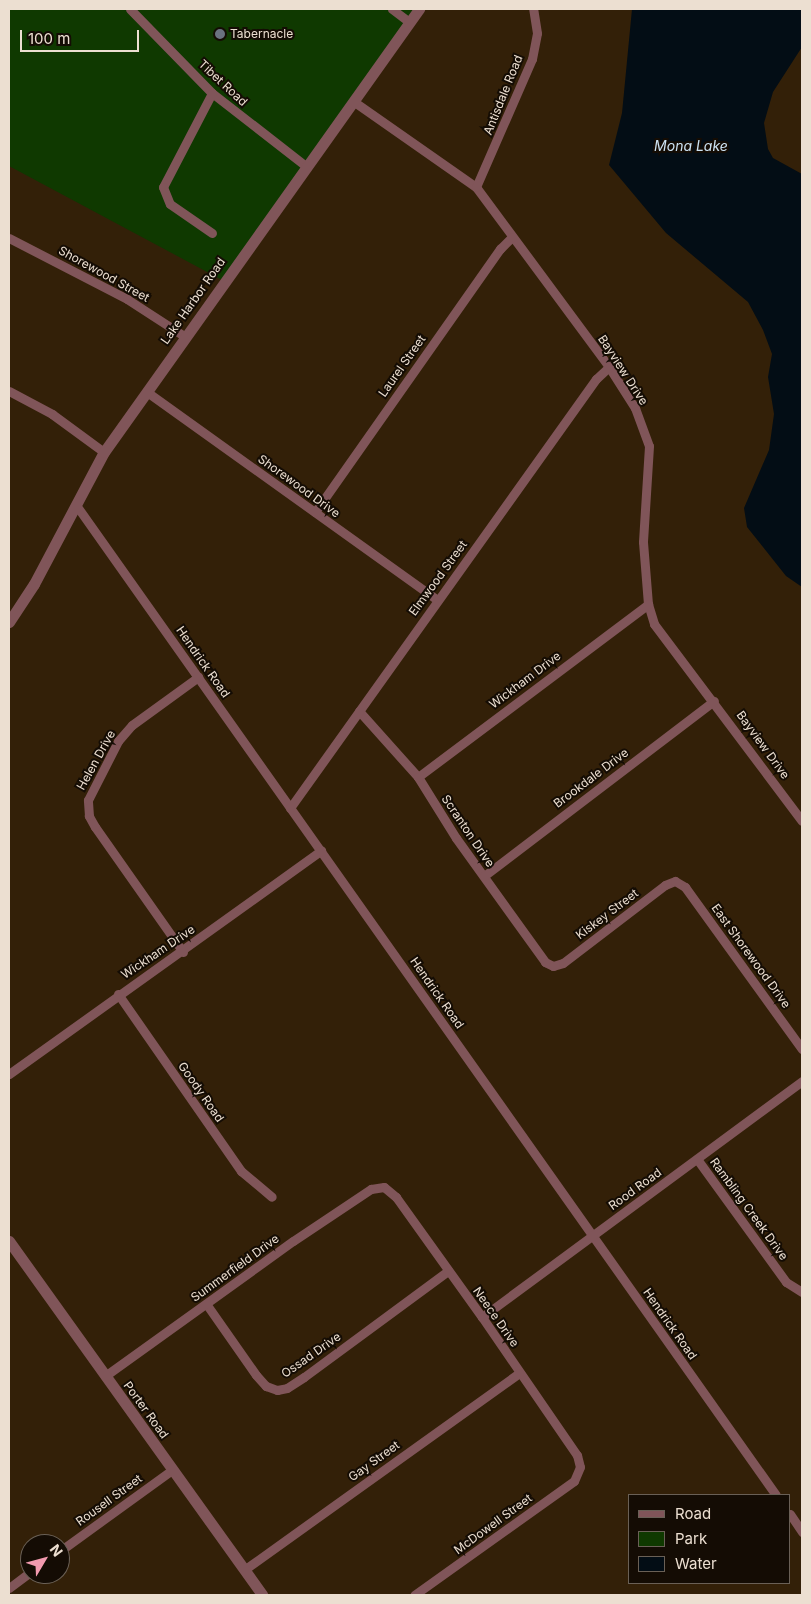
<!DOCTYPE html>
<html>
<head>
<meta charset="utf-8">
<style>
  body { margin:0 }
  #map { position:relative; width:811px; height:1604px; overflow:hidden; background:#332008; font-family:Inter,sans-serif }
  div>[style] { position:absolute }
  .green>* { inset:0; background:#0f3900 }
  .water>* { inset:0; background:#030d15 }
  .minor>* { height:9px; margin:-4.5px; padding:0 4.5px; transform-origin:4.5px; border-radius:4.5px; background:#805559 }
  .tertiary>* { height:11px; margin:-5.5px; padding:0 5.5px; transform-origin:5.5px; border-radius:5.5px; background:#805559 }
  .dots>* { width:14px; height:14px; translate:-50% -50%; box-sizing:border-box; border:2px solid #140c04; border-radius:50% }
  span { translate:-50% -50%; white-space:nowrap; text-align:center; line-height:1.15; -webkit-text-stroke:4px #140c04; paint-order:stroke }
  .poi-label { font-size:12px; color:#ecdfd1 }
  .left { translate:0 -50%; text-align:left }
  .street-label { font-size:12px; color:#ecdfd1 }
  .water-label { font-size:14px; color:#cce2f2; font-style:italic }
  .frame { position:absolute; inset:0; border:10px solid #ecdfd1; pointer-events:none }
  .legend { position:absolute; left:628px; top:1494px; width:162px; height:90px; box-sizing:border-box; background:#140c04; border:1px solid #6a6056; margin:0; padding:6px 9px; list-style:none; font-size:15px; color:#ecdfd1 }
  .legend li { display:flex; align-items:center; gap:10px; height:25px }
  .legend b { width:25px; border:1px solid #6a6056 }
  .north { position:absolute; left:20px; top:1534px; width:50px; height:50px; box-sizing:border-box; background:#140c04; border:1px solid #6a6056; border-radius:50%; rotate:53deg; font-size:14px; font-weight:700; line-height:20px; text-align:center; color:#ecdfd1 }
  .north::after { content:''; display:block; margin:auto; width:18px; height:22px; background:#f29aaf; clip-path:polygon(50% 0,100% 100%,50% 72%,0 100%) }
  .scale { position:absolute; left:20px; top:30px; width:119px; height:22px; box-sizing:border-box; border:2px solid #ecdfd1; border-top:0; padding-left:6px; font-size:15px; line-height:18px; white-space:nowrap; color:#ecdfd1; -webkit-text-stroke:4px #140c04; paint-order:stroke }
</style>
</head>
<body>
<div id="map">
  <div class="green">
    <div style="clip-path:polygon(9px 9px,419px 9px,224px 281px,9px 166px)"></div>
  </div>
  <div class="water">
    <div style="clip-path:polygon(632px 9px,802px 9px,802px 47px,773px 92px,764px 123px,768px 149px,773px 158px,802px 174px,802px 587px,786px 576px,747px 527px,744px 508px,769px 450px,774px 414px,768px 377px,772px 354px,763px 330px,748px 302px,666px 233px,609px 165px,622px 113px)"></div>
  </div>
  <div class="minor">
    <div style="left:130px;top:9px;width:117px;rotate:45.7deg"></div>
    <div style="left:212px;top:93px;width:120px;rotate:37.9deg"></div>
    <div style="left:392px;top:9px;width:21px;rotate:37deg"></div>
    <div style="left:212px;top:93px;width:106px;rotate:117.5deg"></div>
    <div style="left:163px;top:187px;width:18px;rotate:68deg"></div>
    <div style="left:170px;top:204px;width:51px;rotate:34.6deg"></div>
    <div style="left:353px;top:101px;width:150px;rotate:35deg"></div>
    <div style="left:476px;top:187px;width:224px;rotate:53.5deg"></div>
    <div style="left:609px;top:367px;width:49px;rotate:57.6deg"></div>
    <div style="left:635px;top:408px;width:40px;rotate:69.8deg"></div>
    <div style="left:649px;top:446px;width:96px;rotate:93.6deg"></div>
    <div style="left:643px;top:542px;width:62px;rotate:85.4deg"></div>
    <div style="left:648px;top:604px;width:21px;rotate:73deg"></div>
    <div style="left:654px;top:624px;width:246px;rotate:53.1deg"></div>
    <div style="left:476px;top:187px;width:140px;rotate:-66.4deg"></div>
    <div style="left:532px;top:59px;width:26px;rotate:-79deg"></div>
    <div style="left:537px;top:33px;width:24px;rotate:-99deg"></div>
    <div style="left:9px;top:238px;width:133px;rotate:27.3deg"></div>
    <div style="left:127px;top:299px;width:68px;rotate:33deg"></div>
    <div style="left:9px;top:391px;width:49px;rotate:28.1deg"></div>
    <div style="left:52px;top:414px;width:64px;rotate:36.2deg"></div>
    <div style="left:147px;top:392px;width:357px;rotate:35.6deg"></div>
    <div style="left:76px;top:505px;width:1212px;rotate:54.74deg"></div>
    <div style="left:315px;top:512px;width:322px;rotate:-54.9deg"></div>
    <div style="left:500px;top:249px;width:17px;rotate:-45deg"></div>
    <div style="left:359px;top:711px;width:89px;rotate:48.2deg"></div>
    <div style="left:418px;top:777px;width:72px;rotate:58.1deg"></div>
    <div style="left:456px;top:838px;width:153px;rotate:54.3deg"></div>
    <div style="left:545px;top:962px;width:9px;rotate:27deg"></div>
    <div style="left:553px;top:966px;width:10px;rotate:-17deg"></div>
    <div style="left:563px;top:963px;width:128px;rotate:-37.4deg"></div>
    <div style="left:665px;top:885px;width:11px;rotate:-22deg"></div>
    <div style="left:675px;top:881px;width:12px;rotate:31deg"></div>
    <div style="left:685px;top:887px;width:200px;rotate:54.2deg"></div>
    <div style="left:418px;top:777px;width:288px;rotate:-36.9deg"></div>
    <div style="left:290px;top:808px;width:527px;rotate:-54.5deg"></div>
    <div style="left:596px;top:379px;width:18px;rotate:-43deg"></div>
    <div style="left:484px;top:876px;width:289px;rotate:-37.3deg"></div>
    <div style="left:183px;top:952px;width:153px;rotate:-125.1deg"></div>
    <div style="left:95px;top:827px;width:13px;rotate:-119deg"></div>
    <div style="left:89px;top:816px;width:16px;rotate:-94deg"></div>
    <div style="left:88px;top:800px;width:66px;rotate:-63deg"></div>
    <div style="left:118px;top:741px;width:21px;rotate:-49deg"></div>
    <div style="left:132px;top:725px;width:82px;rotate:-36deg"></div>
    <div style="left:118px;top:994px;width:216px;rotate:55.2deg"></div>
    <div style="left:241px;top:1171px;width:40px;rotate:40deg"></div>
    <div style="left:9px;top:1074px;width:384px;rotate:-35.6deg"></div>
    <div style="left:697px;top:1159px;width:152px;rotate:54.1deg"></div>
    <div style="left:786px;top:1282px;width:19px;rotate:32deg"></div>
    <div style="left:207px;top:1305px;width:85px;rotate:55deg"></div>
    <div style="left:256px;top:1375px;width:15px;rotate:48deg"></div>
    <div style="left:266px;top:1386px;width:12px;rotate:20deg"></div>
    <div style="left:277px;top:1390px;width:10px;rotate:-11deg"></div>
    <div style="left:287px;top:1388px;width:20px;rotate:-33deg"></div>
    <div style="left:304px;top:1377px;width:179px;rotate:-36.4deg"></div>
    <div style="left:482px;top:1317px;width:398px;rotate:-36.4deg"></div>
    <div style="left:105px;top:1376px;width:231px;rotate:-35.7deg"></div>
    <div style="left:293px;top:1241px;width:94px;rotate:-33.7deg"></div>
    <div style="left:371px;top:1189px;width:13px;rotate:-9deg"></div>
    <div style="left:384px;top:1187px;width:16px;rotate:40deg"></div>
    <div style="left:396px;top:1197px;width:148px;rotate:54.4deg"></div>
    <div style="left:482px;top:1317px;width:168px;rotate:55.5deg"></div>
    <div style="left:577px;top:1455px;width:12px;rotate:76deg"></div>
    <div style="left:580px;top:1467px;width:15px;rotate:113deg"></div>
    <div style="left:574px;top:1481px;width:196px;rotate:144.5deg"></div>
    <div style="left:790px;top:1514px;width:22px;rotate:56deg"></div>
    <div style="left:60px;top:1551px;width:138px;rotate:-35.9deg"></div>
    <div style="left:244px;top:1570px;width:338px;rotate:-35.6deg"></div>
    <div style="left:9px;top:1588px;width:26px;rotate:-37deg"></div>
  </div>
  <div class="tertiary">
    <div style="left:9px;top:622px;width:45px;rotate:-56.7deg"></div>
    <div style="left:34px;top:584px;width:149px;rotate:-62.1deg"></div>
    <div style="left:104px;top:452px;width:544px;rotate:-54.58deg"></div>
    <div style="left:9px;top:1241px;width:435px;rotate:54.4deg"></div>
  </div>
  <div class="dots">
    <div style="left:220px;top:34px;background:#6b7280"></div>
  </div>
  <div class="poi-label">
    <span class="left" style="left:230px;top:34px">Tabernacle</span>
  </div>
  <div class="street-label">
    <span style="left:223px;top:83px;rotate:43deg">Tibet Road</span>
    <span style="left:503px;top:95px;rotate:-68deg">Antisdale Road</span>
    <span style="left:104px;top:274px;rotate:29deg">Shorewood Street</span>
    <span style="left:193px;top:301px;rotate:-55deg">Lake Harbor Road</span>
    <span style="left:402px;top:366px;rotate:-55deg">Laurel Street</span>
    <span style="left:623px;top:370px;rotate:57deg">Bayview Drive</span>
    <span style="left:299px;top:486px;rotate:36deg">Shorewood Drive</span>
    <span style="left:438px;top:578px;rotate:-54deg">Elmwood Street</span>
    <span style="left:203px;top:662px;rotate:55deg">Hendrick Road</span>
    <span style="left:525px;top:680px;rotate:-37deg">Wickham Drive</span>
    <span style="left:763px;top:745px;rotate:54deg">Bayview Drive</span>
    <span style="left:96px;top:760px;rotate:-61deg">Helen Drive</span>
    <span style="left:591px;top:778px;rotate:-37deg">Brookdale Drive</span>
    <span style="left:468px;top:831px;rotate:56deg">Scranton Drive</span>
    <span style="left:607px;top:914px;rotate:-37deg">Kiskey Street</span>
    <span style="left:158px;top:952px;rotate:-34deg">Wickham Drive</span>
    <span style="left:751px;top:956px;rotate:54deg">East Shorewood Drive</span>
    <span style="left:437px;top:993px;rotate:55deg">Hendrick Road</span>
    <span style="left:201px;top:1092px;rotate:55deg">Goody Road</span>
    <span style="left:635px;top:1189px;rotate:-36deg">Rood Road</span>
    <span style="left:749px;top:1209px;rotate:54deg">Rambling Creek Drive</span>
    <span style="left:235px;top:1268px;rotate:-36deg">Summerfield Drive</span>
    <span style="left:496px;top:1317px;rotate:55deg">Neece Drive</span>
    <span style="left:670px;top:1324px;rotate:55deg">Hendrick Road</span>
    <span style="left:311px;top:1355px;rotate:-35deg">Ossad Drive</span>
    <span style="left:146px;top:1410px;rotate:54deg">Porter Road</span>
    <span style="left:374px;top:1461px;rotate:-36deg">Gay Street</span>
    <span style="left:109px;top:1500px;rotate:-36deg">Rousell Street</span>
    <span style="left:493px;top:1524px;rotate:-36deg">McDowell Street</span>
  </div>
  <div class="water-label">
    <span style="left:691px;top:146px">Mona Lake</span>
  </div>
  <div class="frame"></div>
  <ul class="legend">
  <li><b style="height:6px;background:#805559"></b>Road</li>
  <li><b style="height:14px;background:#0f3900"></b>Park</li>
  <li><b style="height:14px;background:#030d15"></b>Water</li>
  </ul>
  <div class="north">N</div>
  <div class="scale">100 m</div>
</div>
</body>
</html>
